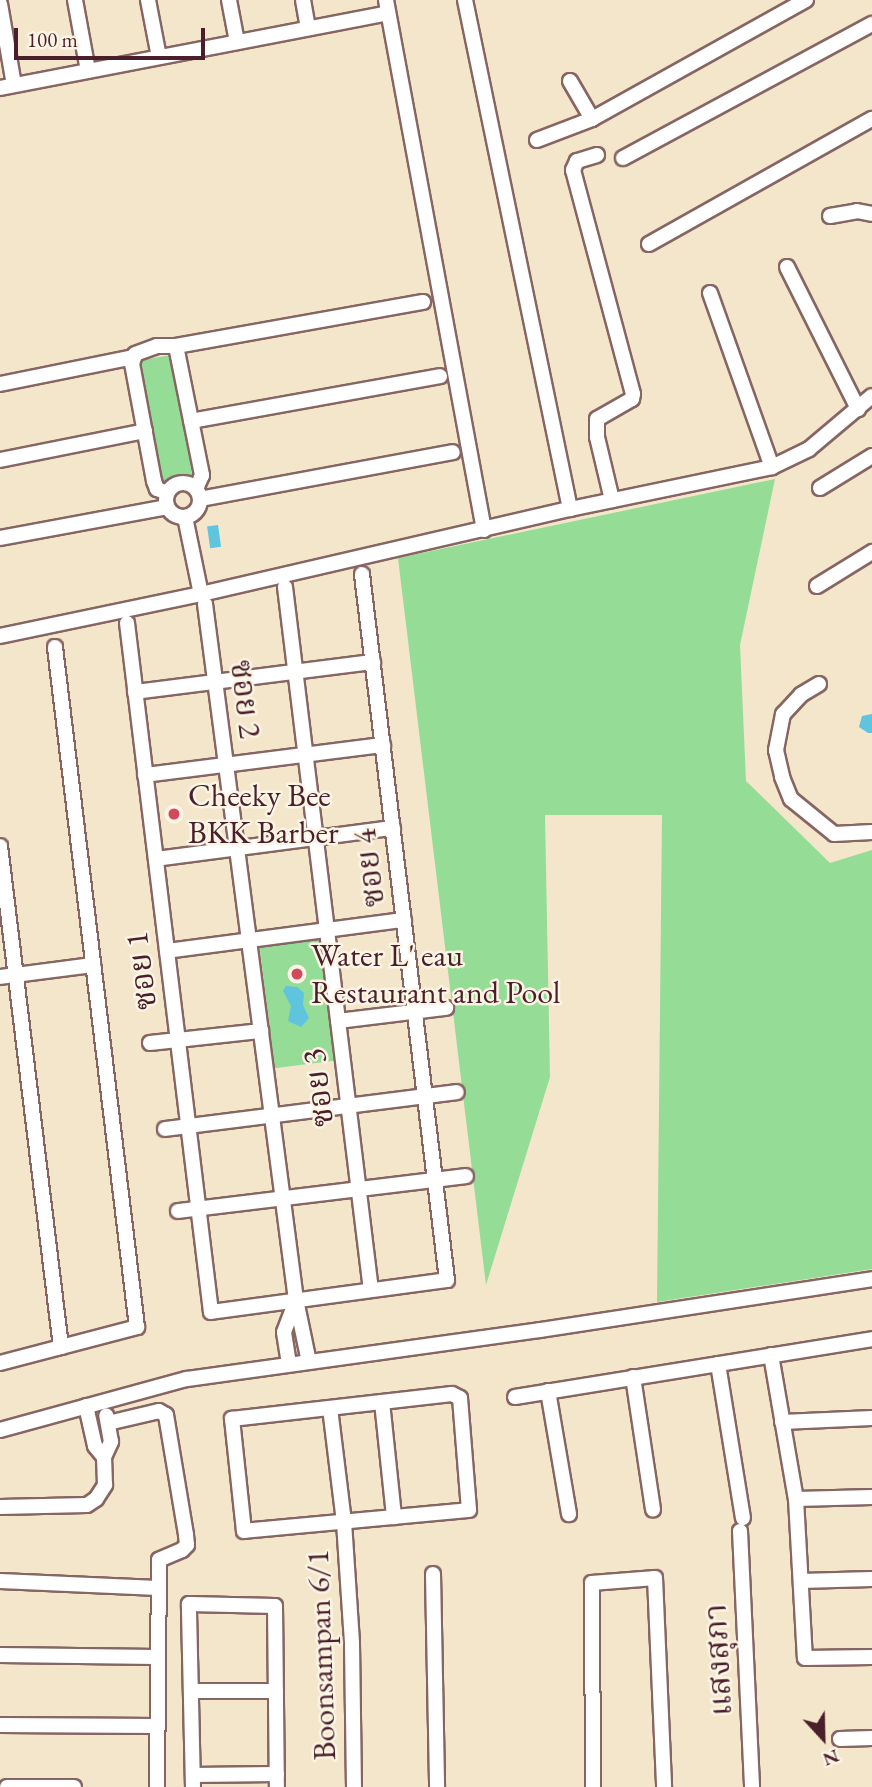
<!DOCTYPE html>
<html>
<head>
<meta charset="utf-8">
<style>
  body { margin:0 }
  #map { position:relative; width:872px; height:1787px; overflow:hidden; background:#f4e6ca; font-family:"EB Garamond","Noto Serif Thai",serif }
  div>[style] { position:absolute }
  .green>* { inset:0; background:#95dc96; transform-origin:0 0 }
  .water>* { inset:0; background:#5fc4dd; transform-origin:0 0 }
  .roads { filter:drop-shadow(2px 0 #866563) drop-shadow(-2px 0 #866563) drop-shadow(0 2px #866563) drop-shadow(0 -2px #866563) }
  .street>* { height:14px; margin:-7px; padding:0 7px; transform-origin:7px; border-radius:7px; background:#fff }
  .street>.ring { margin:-7px; padding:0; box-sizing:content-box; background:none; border:14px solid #fff; border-radius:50% }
  .dots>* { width:19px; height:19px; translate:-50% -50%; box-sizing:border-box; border:4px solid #fcf5e5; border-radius:50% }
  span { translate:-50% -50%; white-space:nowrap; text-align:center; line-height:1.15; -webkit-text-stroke:5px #fcf5e5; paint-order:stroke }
  .street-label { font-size:32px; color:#4a1f2b }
  .poi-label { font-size:32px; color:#4a1f2b }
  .left { translate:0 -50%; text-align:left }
  .north { position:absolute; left:788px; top:1703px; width:70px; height:70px; -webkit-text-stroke:5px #fcf5e5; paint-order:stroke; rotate:158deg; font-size:19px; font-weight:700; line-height:28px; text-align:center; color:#4a1f2b }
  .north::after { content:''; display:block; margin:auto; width:24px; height:32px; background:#4a1f2b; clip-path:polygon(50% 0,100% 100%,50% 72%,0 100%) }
  .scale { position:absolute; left:14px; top:28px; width:191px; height:32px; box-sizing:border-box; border:4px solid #4a1f2b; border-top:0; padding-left:9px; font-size:21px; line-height:24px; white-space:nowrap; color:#4a1f2b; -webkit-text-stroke:5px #fcf5e5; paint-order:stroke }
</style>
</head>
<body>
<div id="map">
  <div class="green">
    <div style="left:171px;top:355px;width:123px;height:32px;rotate:80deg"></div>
    <div style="clip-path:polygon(775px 479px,740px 645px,746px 781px,830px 863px,872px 850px,872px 1269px,657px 1302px,662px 815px,545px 815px,550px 1077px,486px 1285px,398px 558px)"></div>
    <div style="left:325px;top:938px;width:123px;height:66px;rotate:83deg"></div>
  </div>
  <div class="water">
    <div style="left:218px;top:525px;width:22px;height:11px;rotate:82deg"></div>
    <div style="clip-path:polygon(872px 714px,872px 733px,868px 733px,859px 727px,862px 716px)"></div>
    <div style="clip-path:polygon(286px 986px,297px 987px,304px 993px,303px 1005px,309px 1018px,301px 1027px,288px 1021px,291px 1006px,283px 991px)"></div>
  </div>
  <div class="roads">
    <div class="street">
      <div style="left:75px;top:0;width:72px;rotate:79.6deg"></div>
      <div style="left:148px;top:0;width:58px;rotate:79.1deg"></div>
      <div style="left:229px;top:0;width:43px;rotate:79.2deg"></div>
      <div style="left:303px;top:0;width:28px;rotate:80deg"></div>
      <div style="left:386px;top:0;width:539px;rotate:79.52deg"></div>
      <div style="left:465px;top:0;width:520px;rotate:78.34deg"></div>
      <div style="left:0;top:4px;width:82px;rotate:80.2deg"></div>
      <div style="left:570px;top:81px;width:44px;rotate:59.9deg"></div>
      <div style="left:592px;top:119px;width:245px;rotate:-29.1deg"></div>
      <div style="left:0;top:88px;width:395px;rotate:-10.9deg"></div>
      <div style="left:537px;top:140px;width:59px;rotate:-20.9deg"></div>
      <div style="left:597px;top:155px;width:21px;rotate:163deg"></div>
      <div style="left:577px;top:161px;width:10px;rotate:114deg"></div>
      <div style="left:573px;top:170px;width:232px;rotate:75deg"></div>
      <div style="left:633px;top:394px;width:5px;rotate:101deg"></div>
      <div style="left:632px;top:399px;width:40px;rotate:150.3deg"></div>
      <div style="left:597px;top:419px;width:18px;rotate:90deg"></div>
      <div style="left:597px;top:437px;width:65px;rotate:76.6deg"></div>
      <div style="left:623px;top:158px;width:283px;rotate:-28.3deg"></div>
      <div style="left:830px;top:216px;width:27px;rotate:-10deg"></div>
      <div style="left:857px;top:211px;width:15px;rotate:11deg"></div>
      <div style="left:649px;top:244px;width:256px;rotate:-29.3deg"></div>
      <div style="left:787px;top:267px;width:159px;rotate:63.4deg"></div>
      <div style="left:710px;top:293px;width:185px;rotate:70.4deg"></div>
      <div style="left:176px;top:346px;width:132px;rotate:78.6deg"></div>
      <div style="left:202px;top:475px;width:15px;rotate:113deg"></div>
      <div style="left:0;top:384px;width:137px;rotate:-11.4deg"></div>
      <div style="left:191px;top:421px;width:253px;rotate:-10.2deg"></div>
      <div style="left:0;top:460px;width:148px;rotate:-11.3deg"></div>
      <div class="ring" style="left:166px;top:483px;width:20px;height:20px"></div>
      <div style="left:820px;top:488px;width:61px;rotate:-31.6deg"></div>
      <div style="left:167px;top:493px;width:11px;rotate:-158deg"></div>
      <div style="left:157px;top:489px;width:9px;rotate:-111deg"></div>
      <div style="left:154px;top:481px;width:119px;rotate:-100.6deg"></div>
      <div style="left:132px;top:364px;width:10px;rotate:-73deg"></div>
      <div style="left:135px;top:354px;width:23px;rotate:-20deg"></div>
      <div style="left:157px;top:346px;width:19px"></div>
      <div style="left:176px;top:346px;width:251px;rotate:-10.1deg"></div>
      <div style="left:200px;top:499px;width:257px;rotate:-10.5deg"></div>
      <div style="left:185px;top:517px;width:79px;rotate:78.3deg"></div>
      <div style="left:0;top:538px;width:170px;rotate:-10.5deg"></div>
      <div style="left:817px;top:586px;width:65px;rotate:-31.7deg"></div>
      <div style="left:285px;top:587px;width:708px;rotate:83.03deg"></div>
      <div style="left:205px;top:604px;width:702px;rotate:82.55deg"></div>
      <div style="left:296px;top:1300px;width:63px;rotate:78.2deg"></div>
      <div style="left:127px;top:623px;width:694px;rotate:83.05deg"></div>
      <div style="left:211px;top:1312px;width:238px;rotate:-7.7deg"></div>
      <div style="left:447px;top:1280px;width:711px;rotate:-96.87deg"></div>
      <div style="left:0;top:636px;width:205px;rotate:-11.8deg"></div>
      <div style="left:201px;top:594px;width:379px;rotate:-13deg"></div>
      <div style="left:570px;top:509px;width:206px;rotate:-11.7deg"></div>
      <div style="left:772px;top:467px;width:41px;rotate:-25.9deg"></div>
      <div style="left:809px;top:449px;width:82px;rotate:-40.1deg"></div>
      <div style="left:819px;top:684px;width:21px;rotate:149deg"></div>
      <div style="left:801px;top:695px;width:26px;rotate:133deg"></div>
      <div style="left:783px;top:714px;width:37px;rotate:101deg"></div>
      <div style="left:776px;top:750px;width:28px;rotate:77deg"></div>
      <div style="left:782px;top:777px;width:24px;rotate:68deg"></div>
      <div style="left:791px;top:799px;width:55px;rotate:39.1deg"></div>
      <div style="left:834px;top:834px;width:38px;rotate:-3deg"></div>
      <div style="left:135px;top:692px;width:240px;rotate:-7.2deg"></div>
      <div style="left:145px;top:775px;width:240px;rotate:-7.2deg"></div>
      <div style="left:0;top:846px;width:505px;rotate:83.06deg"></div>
      <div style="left:156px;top:859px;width:239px;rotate:-7.5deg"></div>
      <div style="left:167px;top:951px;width:239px;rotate:-7.5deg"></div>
      <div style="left:0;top:977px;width:94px;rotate:-7.4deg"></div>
      <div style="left:338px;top:1021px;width:109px;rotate:-6.9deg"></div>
      <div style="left:150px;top:1043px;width:112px;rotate:-6.2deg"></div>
      <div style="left:165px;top:1129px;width:294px;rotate:-7.2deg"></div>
      <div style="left:178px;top:1211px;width:290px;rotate:-6.9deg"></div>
      <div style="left:771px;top:1355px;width:146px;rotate:80.2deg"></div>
      <div style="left:796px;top:1499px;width:159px;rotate:86.8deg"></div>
      <div style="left:805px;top:1658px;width:67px;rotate:-0.9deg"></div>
      <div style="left:0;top:1363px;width:142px;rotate:-14.7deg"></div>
      <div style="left:137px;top:1327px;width:685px;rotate:-96.88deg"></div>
      <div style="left:289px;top:1364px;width:32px;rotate:-99deg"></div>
      <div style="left:284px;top:1332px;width:34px;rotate:-69deg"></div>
      <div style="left:718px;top:1364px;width:156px;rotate:80.8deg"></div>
      <div style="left:633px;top:1377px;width:134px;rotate:81.4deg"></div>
      <div style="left:548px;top:1391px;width:125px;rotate:80.3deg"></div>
      <div style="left:452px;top:1394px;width:9px;rotate:27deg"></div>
      <div style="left:460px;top:1398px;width:112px;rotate:85.4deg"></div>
      <div style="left:469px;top:1510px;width:226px;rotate:174.7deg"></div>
      <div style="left:244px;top:1531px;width:113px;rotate:-96.1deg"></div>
      <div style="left:232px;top:1419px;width:221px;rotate:-6.5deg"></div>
      <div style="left:515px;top:1397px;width:362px;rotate:-9.2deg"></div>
      <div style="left:382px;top:1402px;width:116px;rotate:84deg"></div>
      <div style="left:86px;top:1406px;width:41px;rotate:77.3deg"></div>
      <div style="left:95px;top:1446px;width:14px;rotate:51deg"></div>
      <div style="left:104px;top:1457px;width:17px;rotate:-65deg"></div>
      <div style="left:111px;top:1442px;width:27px;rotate:-100deg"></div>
      <div style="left:330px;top:1408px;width:115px;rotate:83deg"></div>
      <div style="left:344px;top:1522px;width:122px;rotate:86.2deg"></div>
      <div style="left:352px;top:1644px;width:143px;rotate:89.2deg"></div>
      <div style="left:782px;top:1422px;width:90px;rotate:-2.5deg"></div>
      <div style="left:108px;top:1423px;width:52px;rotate:-13.2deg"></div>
      <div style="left:159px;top:1411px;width:8px;rotate:30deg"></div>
      <div style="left:166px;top:1415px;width:122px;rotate:80.5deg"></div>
      <div style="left:186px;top:1535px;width:10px;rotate:84deg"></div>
      <div style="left:187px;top:1545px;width:7px;rotate:135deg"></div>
      <div style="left:182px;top:1550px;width:25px;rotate:157deg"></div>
      <div style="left:159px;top:1560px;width:227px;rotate:90.5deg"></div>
      <div style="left:0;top:1430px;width:194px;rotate:-15.3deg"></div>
      <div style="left:187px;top:1379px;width:356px;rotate:-7.9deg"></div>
      <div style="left:540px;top:1330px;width:336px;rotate:-8.7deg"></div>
      <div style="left:796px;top:1499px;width:76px;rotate:-1.5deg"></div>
      <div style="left:0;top:1507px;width:87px;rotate:-1.3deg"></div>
      <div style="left:87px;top:1505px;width:11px;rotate:-34deg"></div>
      <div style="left:96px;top:1499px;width:17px;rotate:-57deg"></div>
      <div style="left:105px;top:1485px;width:28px;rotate:-92deg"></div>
      <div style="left:740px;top:1531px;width:256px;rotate:87.3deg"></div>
      <div style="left:433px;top:1574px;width:213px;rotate:88.9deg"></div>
      <div style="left:0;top:1581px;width:158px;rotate:2.5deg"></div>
      <div style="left:801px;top:1581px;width:71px;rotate:-1.6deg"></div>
      <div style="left:0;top:1655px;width:157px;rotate:0.7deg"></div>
      <div style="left:191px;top:1691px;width:85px"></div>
      <div style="left:0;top:1725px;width:156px;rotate:0.4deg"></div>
      <div style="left:840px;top:1739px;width:32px;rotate:-2deg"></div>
      <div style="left:193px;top:1775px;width:84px;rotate:-0.7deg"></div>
      <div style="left:7px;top:1787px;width:67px"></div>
      <div style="left:193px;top:1787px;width:183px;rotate:-91.3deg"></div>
      <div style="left:189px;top:1604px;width:86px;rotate:1.3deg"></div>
      <div style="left:275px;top:1606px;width:181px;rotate:89.4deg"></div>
      <div style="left:593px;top:1787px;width:204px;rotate:-90.3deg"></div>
      <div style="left:592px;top:1583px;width:63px;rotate:-4.5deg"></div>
      <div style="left:655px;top:1578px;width:209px;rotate:87.5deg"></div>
    </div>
  </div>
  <div class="dots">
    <div style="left:174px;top:814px;background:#d1495b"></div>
    <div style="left:297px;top:974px;background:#d1495b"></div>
  </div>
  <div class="street-label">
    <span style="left:246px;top:699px;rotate:83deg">ซอย 2</span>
    <span style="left:369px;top:868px;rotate:-97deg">ซอย 4</span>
    <span style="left:141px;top:971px;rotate:-97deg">ซอย 1</span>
    <span style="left:318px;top:1088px;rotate:-97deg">ซอย 3</span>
    <span style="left:321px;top:1655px;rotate:-92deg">Boonsampan 6/1</span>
    <span style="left:718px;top:1660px;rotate:-93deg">แสงสุภา</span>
  </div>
  <div class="poi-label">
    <span class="left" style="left:188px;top:814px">Cheeky Bee<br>BKK Barber</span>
    <span class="left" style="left:311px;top:974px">Water L' eau<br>Restaurant and Pool</span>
  </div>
  <div class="north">N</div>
  <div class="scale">100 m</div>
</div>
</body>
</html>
